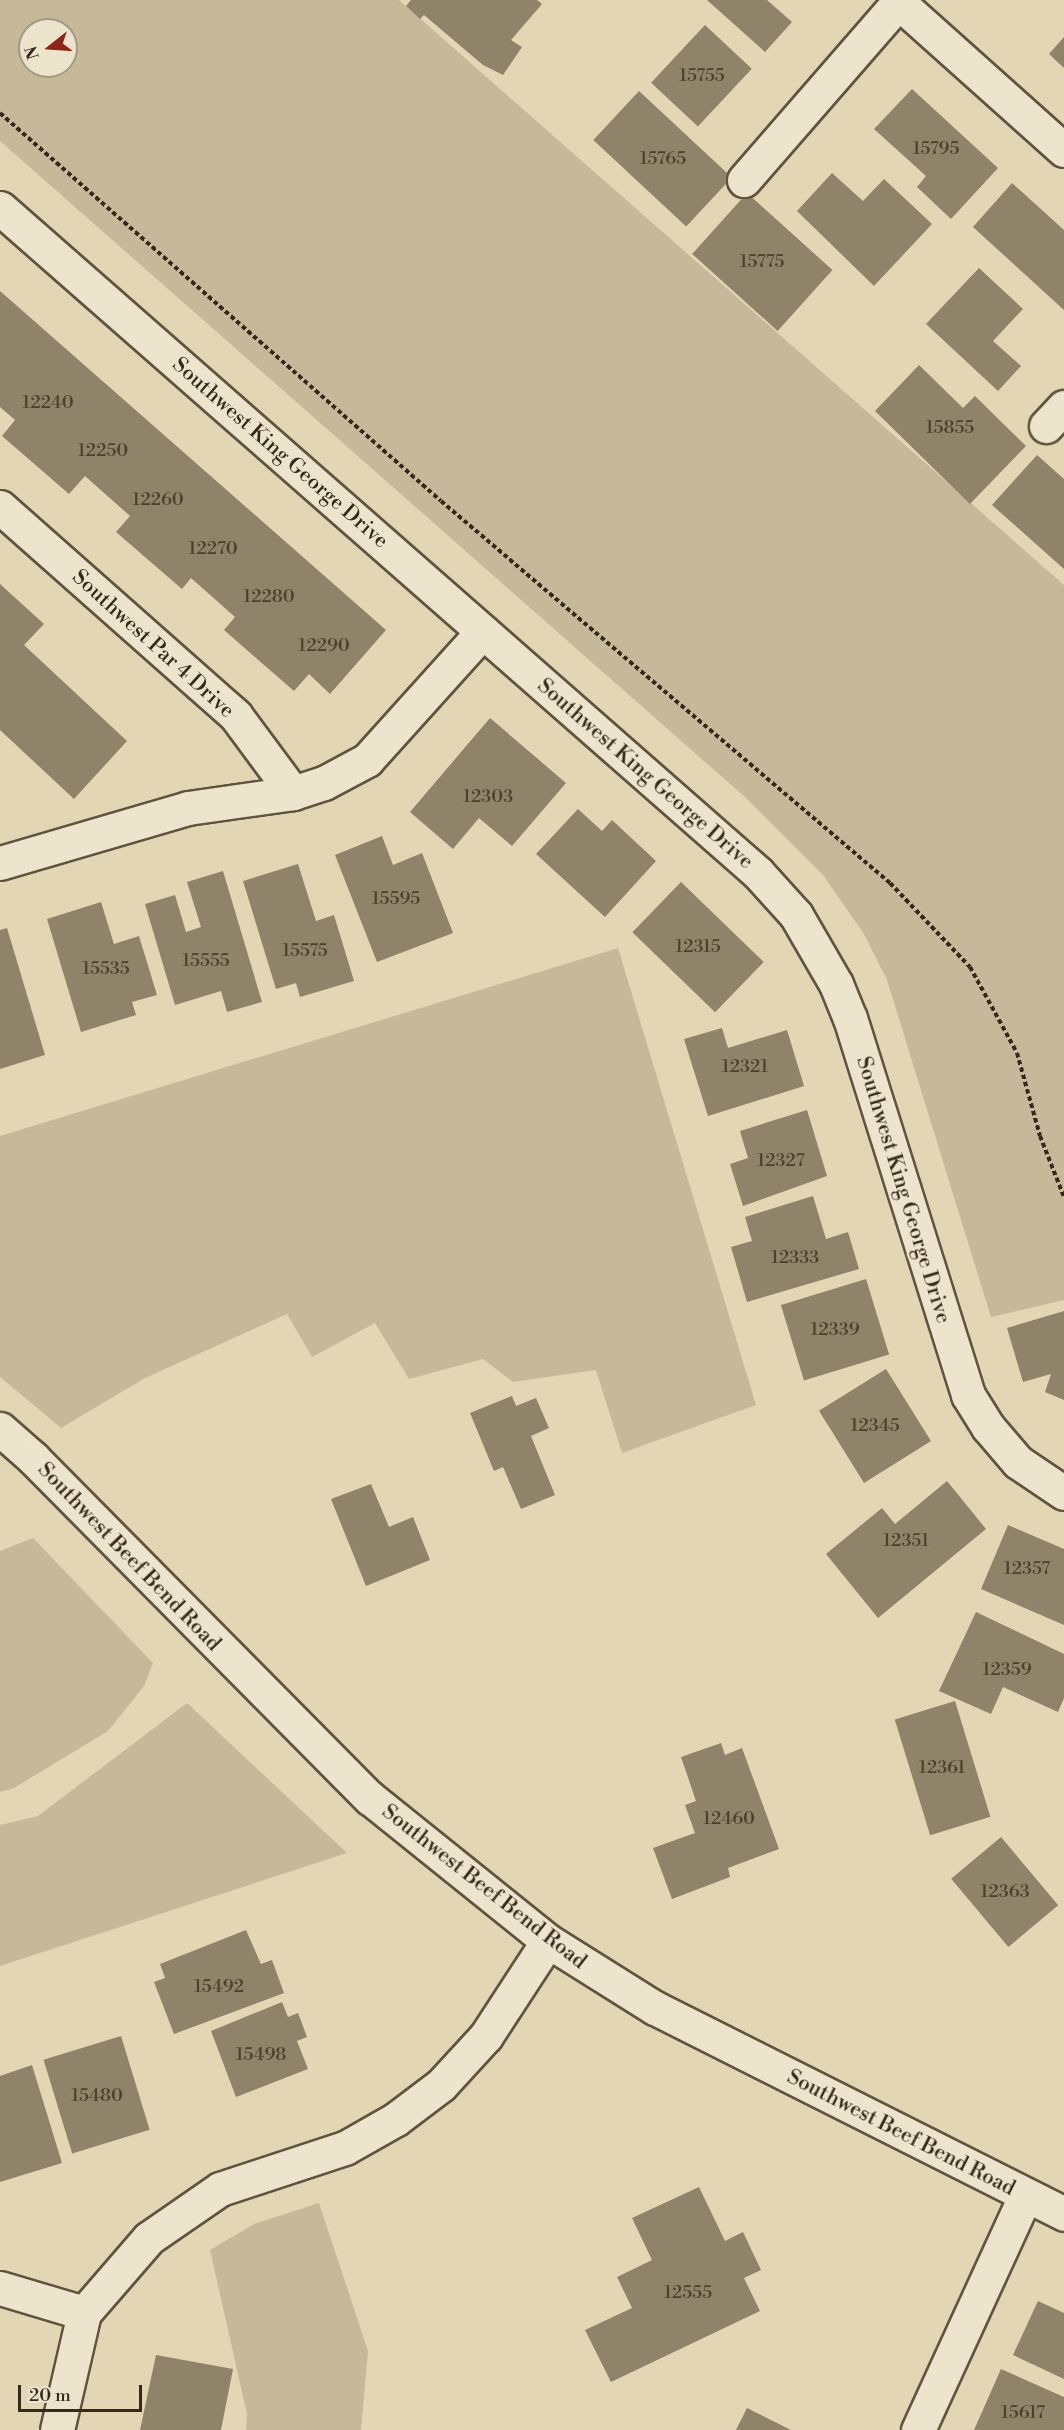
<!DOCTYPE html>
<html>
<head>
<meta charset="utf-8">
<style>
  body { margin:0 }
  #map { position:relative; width:1064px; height:2430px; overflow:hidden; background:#e3d6b4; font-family:"Libre Bodoni",serif }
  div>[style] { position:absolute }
  .green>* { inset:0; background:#c5b99a }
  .building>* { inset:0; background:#8f836a; transform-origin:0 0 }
  .path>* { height:4px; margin-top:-2px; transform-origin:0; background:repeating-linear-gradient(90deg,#35291a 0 4.5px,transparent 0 7.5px) }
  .roads { filter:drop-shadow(2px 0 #605440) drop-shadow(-2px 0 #605440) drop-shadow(0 2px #605440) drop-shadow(0 -2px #605440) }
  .minor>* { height:33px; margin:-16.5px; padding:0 16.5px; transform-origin:16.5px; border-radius:16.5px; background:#ede4ce }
  .secondary>* { height:33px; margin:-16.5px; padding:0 16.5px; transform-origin:16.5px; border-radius:16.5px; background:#ede4ce }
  span { translate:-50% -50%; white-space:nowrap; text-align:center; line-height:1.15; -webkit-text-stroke:4.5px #ede4ce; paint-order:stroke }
  .number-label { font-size:18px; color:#4c402e }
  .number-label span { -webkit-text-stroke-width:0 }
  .street-label { font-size:21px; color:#35291a }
  .north { position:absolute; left:18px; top:18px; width:60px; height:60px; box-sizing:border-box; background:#ede4ce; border:2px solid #a39986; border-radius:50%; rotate:253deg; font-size:16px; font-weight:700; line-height:24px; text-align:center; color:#35291a }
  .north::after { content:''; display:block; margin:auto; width:21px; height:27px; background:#8f2418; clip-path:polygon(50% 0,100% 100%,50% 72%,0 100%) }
  .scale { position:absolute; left:18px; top:2385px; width:124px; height:27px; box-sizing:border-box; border:3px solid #35291a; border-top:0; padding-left:8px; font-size:18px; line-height:21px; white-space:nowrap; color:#35291a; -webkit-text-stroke:4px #ede4ce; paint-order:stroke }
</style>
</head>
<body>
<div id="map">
  <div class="green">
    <div style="clip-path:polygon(evenodd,0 0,399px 0,1064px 585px,1064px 1300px,991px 1317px,887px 980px,864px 934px,823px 875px,746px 798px,0 141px,0 0,30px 30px,66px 30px,66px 66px,30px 66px,30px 30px)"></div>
    <div style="clip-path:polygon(618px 948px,756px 1405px,622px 1453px,596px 1370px,513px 1382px,483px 1359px,409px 1379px,375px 1323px,312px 1357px,287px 1314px,145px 1378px,61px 1428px,0 1377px,0 1136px)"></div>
    <div style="clip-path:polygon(33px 1538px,153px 1663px,144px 1686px,108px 1731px,14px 1788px,0 1792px,0 1551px)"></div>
    <div style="clip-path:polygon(187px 1703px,347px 1853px,0 1966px,0 1825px,38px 1816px)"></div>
    <div style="clip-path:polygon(319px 2203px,368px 2351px,361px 2430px,246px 2430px,247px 2414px,210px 2250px,254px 2224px)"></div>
  </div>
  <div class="building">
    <div style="clip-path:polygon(411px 0,537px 0,542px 4px,511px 40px,522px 47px,503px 75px,483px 65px,424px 15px,420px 19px,406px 6px)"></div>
    <div style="clip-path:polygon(707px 0,767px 0,792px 22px,765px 52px)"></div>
    <div style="left:705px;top:25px;width:64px;height:79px;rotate:43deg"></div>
    <div style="clip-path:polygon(1064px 37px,1064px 68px,1049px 54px)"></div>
    <div style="clip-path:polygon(912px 89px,998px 168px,951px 219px,917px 187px,926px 176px,874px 129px)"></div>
    <div style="left:639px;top:91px;width:127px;height:67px;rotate:43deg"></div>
    <div style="clip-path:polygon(832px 173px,863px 201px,884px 179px,932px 224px,874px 286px,797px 211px)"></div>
    <div style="clip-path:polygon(1012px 183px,1064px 230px,1064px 310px,973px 227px)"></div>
    <div style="left:747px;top:193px;width:115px;height:82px;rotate:42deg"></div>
    <div style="clip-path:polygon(979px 268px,1023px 309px,993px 341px,1021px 366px,998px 391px,926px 324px)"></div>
    <div style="clip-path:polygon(0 291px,386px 630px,330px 694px,309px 674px,294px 691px,224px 630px,235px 617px,191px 578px,182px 589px,116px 532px,130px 516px,85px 476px,69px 494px,2px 436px,15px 420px,0 407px)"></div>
    <div style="clip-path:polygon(919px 365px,963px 408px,975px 396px,1026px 446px,970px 504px,875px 411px)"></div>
    <div style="clip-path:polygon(1037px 455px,1064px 479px,1064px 569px,992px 505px)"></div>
    <div style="clip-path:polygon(0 584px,44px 624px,24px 645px,127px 741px,74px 799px,0 730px)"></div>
    <div style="clip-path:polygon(490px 718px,566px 783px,512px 846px,479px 818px,453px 849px,410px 812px)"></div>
    <div style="clip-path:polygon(578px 809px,602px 831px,612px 820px,656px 861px,605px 917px,536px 854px)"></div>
    <div style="clip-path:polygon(382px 836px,393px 865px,422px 853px,453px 933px,377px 962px,335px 855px)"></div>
    <div style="clip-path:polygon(298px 864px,316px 921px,334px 915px,354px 981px,300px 997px,296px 983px,276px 989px,243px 881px)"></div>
    <div style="clip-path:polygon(223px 871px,262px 1002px,227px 1012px,221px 991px,175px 1005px,145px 904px,175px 895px,186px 932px,201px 927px,187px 882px)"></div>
    <div style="left:681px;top:882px;width:115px;height:70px;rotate:44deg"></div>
    <div style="clip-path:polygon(101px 902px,114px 944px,139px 936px,157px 995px,132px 1002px,136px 1015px,81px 1032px,47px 919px)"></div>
    <div style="clip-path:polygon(7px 928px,45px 1055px,0 1069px,0 930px)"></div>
    <div style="clip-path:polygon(722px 1028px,728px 1048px,787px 1030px,804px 1086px,708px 1116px,684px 1039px)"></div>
    <div style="clip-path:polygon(807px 1110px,827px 1176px,743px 1206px,730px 1164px,748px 1158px,740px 1131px)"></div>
    <div style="clip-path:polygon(813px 1196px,826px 1239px,848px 1232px,859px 1269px,747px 1302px,731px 1247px,752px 1241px,745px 1217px)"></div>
    <div style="left:866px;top:1279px;width:79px;height:89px;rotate:73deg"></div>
    <div style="clip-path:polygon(1064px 1311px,1064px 1400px,1045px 1392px,1051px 1374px,1023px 1382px,1007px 1328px)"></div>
    <div style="left:886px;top:1369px;width:85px;height:79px;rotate:58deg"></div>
    <div style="clip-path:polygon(512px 1396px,516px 1406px,536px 1398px,549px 1428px,531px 1436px,555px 1495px,521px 1509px,503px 1467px,494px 1471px,470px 1413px)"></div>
    <div style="clip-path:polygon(947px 1481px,986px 1529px,878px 1618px,826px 1554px,882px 1508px,895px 1524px)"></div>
    <div style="clip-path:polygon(371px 1484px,389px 1527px,413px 1517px,430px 1560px,366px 1586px,331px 1499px)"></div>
    <div style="clip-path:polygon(1008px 1525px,1064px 1549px,1064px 1625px,981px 1589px)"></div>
    <div style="clip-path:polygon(976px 1612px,1064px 1654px,1064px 1698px,1058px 1712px,1003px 1687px,991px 1714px,939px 1691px)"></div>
    <div style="left:955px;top:1701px;width:121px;height:63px;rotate:73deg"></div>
    <div style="clip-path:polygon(721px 1743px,725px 1755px,742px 1748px,779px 1849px,728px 1868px,730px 1877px,672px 1899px,653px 1848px,695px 1833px,685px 1805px,696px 1801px,681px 1757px)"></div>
    <div style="left:1001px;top:1837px;width:89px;height:65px;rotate:50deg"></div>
    <div style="clip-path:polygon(246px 1930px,261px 1964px,272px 1960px,284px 1993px,174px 2034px,154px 1982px,165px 1978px,160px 1964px)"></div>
    <div style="clip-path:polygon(282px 2002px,288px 2017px,298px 2013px,307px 2037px,297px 2041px,308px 2069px,236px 2097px,211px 2031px)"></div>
    <div style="left:121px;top:2036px;width:98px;height:81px;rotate:73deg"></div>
    <div style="clip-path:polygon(32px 2065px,62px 2163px,0 2182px,0 2076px)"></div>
    <div style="clip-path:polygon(699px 2187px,725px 2241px,743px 2232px,761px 2270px,744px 2278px,760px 2311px,611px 2382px,585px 2330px,632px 2308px,617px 2277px,652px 2260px,632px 2218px)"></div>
    <div style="clip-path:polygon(1038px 2301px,1064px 2313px,1064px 2379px,1013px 2355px)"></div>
    <div style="clip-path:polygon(156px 2355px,233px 2369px,221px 2430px,140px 2430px)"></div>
    <div style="clip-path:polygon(1001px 2369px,1064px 2397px,1064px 2430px,974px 2430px)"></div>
    <div style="clip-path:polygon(747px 2408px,791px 2430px,736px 2430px)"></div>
  </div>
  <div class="path">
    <div style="left:0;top:113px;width:587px;rotate:41.34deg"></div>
    <div style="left:441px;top:501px;width:590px;rotate:40.39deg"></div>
    <div style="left:890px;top:883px;width:116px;rotate:46.4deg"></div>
    <div style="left:970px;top:967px;width:98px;rotate:61.3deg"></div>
    <div style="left:1017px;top:1053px;width:86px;rotate:74.5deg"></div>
    <div style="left:1040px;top:1136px;width:66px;rotate:68.5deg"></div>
  </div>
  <div class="roads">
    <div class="minor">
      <div style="left:896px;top:0;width:225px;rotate:41.8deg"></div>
      <div style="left:744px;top:180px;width:236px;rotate:-49deg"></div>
      <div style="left:0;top:208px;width:1008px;rotate:41.26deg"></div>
      <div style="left:758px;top:873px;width:57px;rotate:47.9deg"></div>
      <div style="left:796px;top:915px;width:80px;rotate:59.9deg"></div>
      <div style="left:836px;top:984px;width:37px;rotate:68deg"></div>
      <div style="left:850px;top:1018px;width:395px;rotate:72.6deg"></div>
      <div style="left:968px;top:1395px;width:38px;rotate:58deg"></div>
      <div style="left:988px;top:1427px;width:46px;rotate:49.4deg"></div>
      <div style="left:1018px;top:1462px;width:55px;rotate:34deg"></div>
      <div style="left:1046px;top:426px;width:26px;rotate:-47deg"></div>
      <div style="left:0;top:507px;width:315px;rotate:41.5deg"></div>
      <div style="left:236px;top:716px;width:96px;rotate:53.5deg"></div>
      <div style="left:0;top:863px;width:196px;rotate:-16.3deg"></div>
      <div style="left:188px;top:808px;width:106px;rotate:-8.1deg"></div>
      <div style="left:293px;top:793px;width:33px;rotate:-18deg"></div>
      <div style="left:324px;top:783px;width:49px;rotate:-28.1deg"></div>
      <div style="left:367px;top:760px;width:173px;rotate:-48deg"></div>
      <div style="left:0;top:2288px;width:88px;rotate:16.6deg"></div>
      <div style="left:57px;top:2430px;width:120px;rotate:-77deg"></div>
      <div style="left:84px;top:2313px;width:99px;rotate:-49.1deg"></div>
      <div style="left:149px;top:2238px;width:86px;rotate:-34.6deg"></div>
      <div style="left:220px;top:2189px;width:132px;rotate:-18.2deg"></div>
      <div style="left:345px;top:2148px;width:59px;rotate:-29.6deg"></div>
      <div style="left:396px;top:2119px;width:56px;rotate:-37.1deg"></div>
      <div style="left:441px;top:2085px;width:67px;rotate:-47.4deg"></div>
      <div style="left:486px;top:2036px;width:113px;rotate:-56.9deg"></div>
      <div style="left:918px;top:2430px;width:257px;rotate:-65.4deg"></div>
    </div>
    <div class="secondary">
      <div style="left:0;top:1429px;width:44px;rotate:41.3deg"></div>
      <div style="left:33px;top:1458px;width:479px;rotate:45.3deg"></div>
      <div style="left:370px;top:1798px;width:228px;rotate:38.8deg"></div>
      <div style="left:548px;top:1941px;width:126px;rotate:32.1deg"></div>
      <div style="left:655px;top:2008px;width:458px;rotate:26.7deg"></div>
    </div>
  </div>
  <div class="number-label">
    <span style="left:702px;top:76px">15755</span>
    <span style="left:936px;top:149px">15795</span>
    <span style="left:663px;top:159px">15765</span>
    <span style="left:762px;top:262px">15775</span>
    <span style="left:48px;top:403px">12240</span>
    <span style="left:950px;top:428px">15855</span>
    <span style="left:103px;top:451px">12250</span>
    <span style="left:158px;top:500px">12260</span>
    <span style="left:213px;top:549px">12270</span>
    <span style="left:269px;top:597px">12280</span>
    <span style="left:324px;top:646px">12290</span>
    <span style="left:488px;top:797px">12303</span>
    <span style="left:396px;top:899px">15595</span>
    <span style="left:698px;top:947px">12315</span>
    <span style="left:305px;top:951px">15575</span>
    <span style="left:206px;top:961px">15555</span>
    <span style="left:106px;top:969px">15535</span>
    <span style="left:745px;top:1067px">12321</span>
    <span style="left:781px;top:1161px">12327</span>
    <span style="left:795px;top:1258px">12333</span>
    <span style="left:835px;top:1330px">12339</span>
    <span style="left:875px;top:1426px">12345</span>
    <span style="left:906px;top:1541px">12351</span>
    <span style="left:1027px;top:1569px">12357</span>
    <span style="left:1007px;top:1670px">12359</span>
    <span style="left:942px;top:1768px">12361</span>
    <span style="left:729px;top:1819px">12460</span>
    <span style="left:1005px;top:1892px">12363</span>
    <span style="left:219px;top:1987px">15492</span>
    <span style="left:261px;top:2055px">15498</span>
    <span style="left:97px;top:2096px">15480</span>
    <span style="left:688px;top:2293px">12555</span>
    <span style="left:1023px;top:2413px">15617</span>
  </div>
  <div class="street-label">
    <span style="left:280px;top:453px;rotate:41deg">Southwest King George Drive</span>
    <span style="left:153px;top:644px;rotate:42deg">Southwest Par 4 Drive</span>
    <span style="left:645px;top:774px;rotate:41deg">Southwest King George Drive</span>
    <span style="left:903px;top:1190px;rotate:73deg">Southwest King George Drive</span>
    <span style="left:129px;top:1557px;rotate:46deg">Southwest Beef Bend Road</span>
    <span style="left:484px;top:1887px;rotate:38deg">Southwest Beef Bend Road</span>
    <span style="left:901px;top:2133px;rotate:27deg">Southwest Beef Bend Road</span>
  </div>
  <div class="north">N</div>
  <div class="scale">20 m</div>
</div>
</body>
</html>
